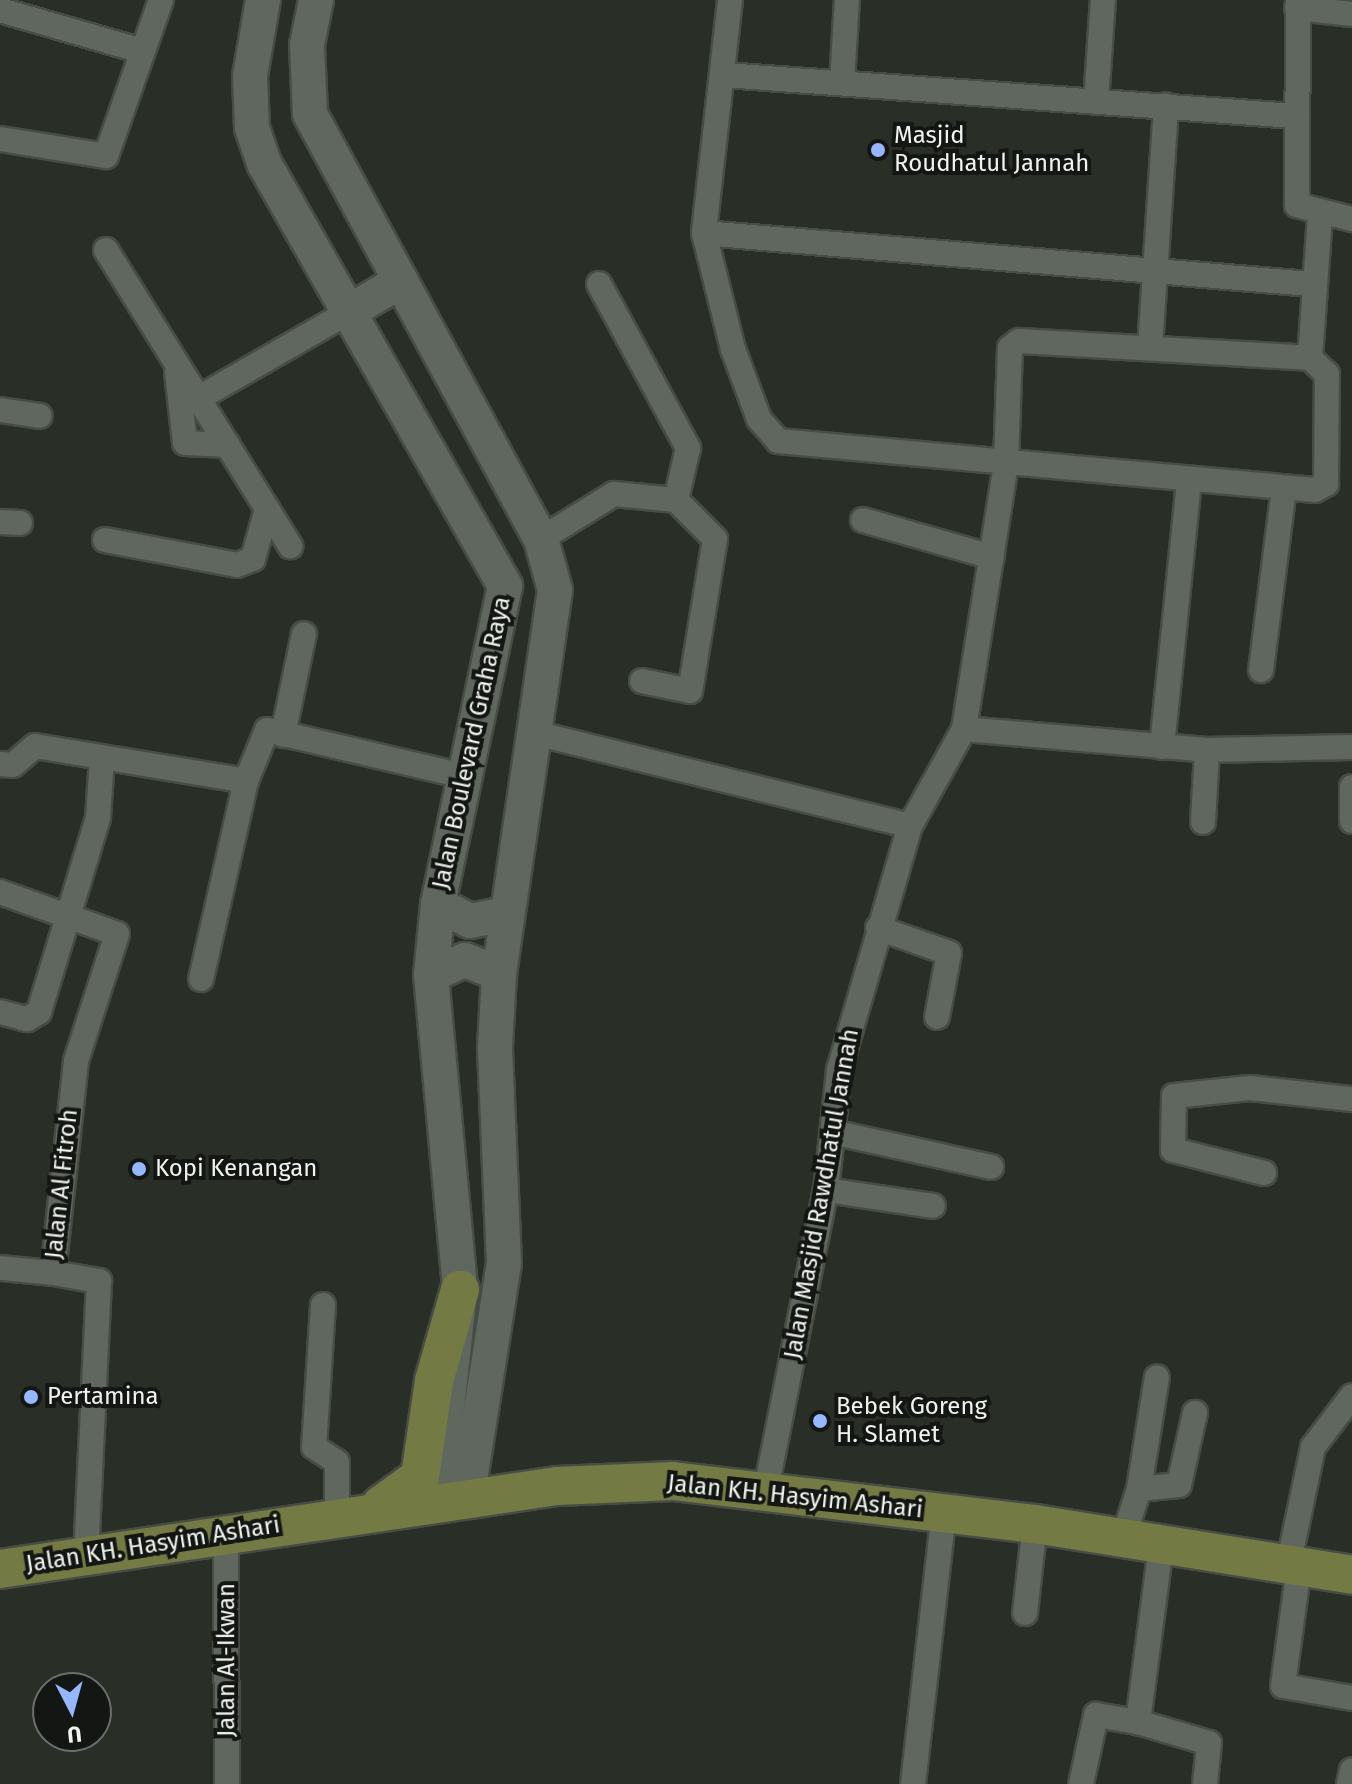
<!DOCTYPE html>
<html>
<head>
<meta charset="utf-8">
<style>
  body { margin:0 }
  #map { position:relative; width:1352px; height:1784px; overflow:hidden; background:#292f27; font-family:"Fira Sans",sans-serif }
  div>[style] { position:absolute }
  .roads { filter:drop-shadow(2px 0 #474c45) drop-shadow(-2px 0 #474c45) drop-shadow(0 2px #474c45) drop-shadow(0 -2px #474c45) }
  .minor>* { height:24px; margin:-12px; padding:0 12px; transform-origin:12px; border-radius:12px; background:#60675e }
  .secondary>* { height:34px; margin:-17px; padding:0 17px; transform-origin:17px; border-radius:17px; background:#60675e }
  .primary>* { height:38px; margin:-19px; padding:0 19px; transform-origin:19px; border-radius:19px; background:#747a43 }
  .dots>* { width:22px; height:22px; translate:-50% -50%; box-sizing:border-box; border:4px solid #141613; border-radius:50% }
  span { translate:-50% -50%; white-space:nowrap; text-align:center; line-height:1.15; -webkit-text-stroke:8px #141613; paint-order:stroke }
  .poi-label { font-size:24px; color:#eff3ee }
  .left { translate:0 -50%; text-align:left }
  .street-label { font-size:24px; color:#eff3ee }
  .north { position:absolute; left:32px; top:1672px; width:80px; height:80px; box-sizing:border-box; background:#141613; border:2px solid #6c6e6b; border-radius:50%; rotate:174deg; font-size:22px; font-weight:700; line-height:32px; text-align:center; color:#eff3ee }
  .north::after { content:''; display:block; margin:auto; width:28px; height:36px; background:#96b6fd; clip-path:polygon(50% 0,100% 100%,50% 72%,0 100%) }
</style>
</head>
<body>
<div id="map">
  <div class="roads">
    <div class="minor">
      <div style="left:730px;top:0;width:234px;rotate:96.4deg"></div>
      <div style="left:704px;top:233px;width:120px;rotate:76deg"></div>
      <div style="left:733px;top:349px;width:75px;rotate:69.6deg"></div>
      <div style="left:759px;top:419px;width:29px;rotate:49deg"></div>
      <div style="left:778px;top:441px;width:539px;rotate:5.21deg"></div>
      <div style="left:1315px;top:490px;width:13px;rotate:-29deg"></div>
      <div style="left:1326px;top:484px;width:110px;rotate:-89.5deg"></div>
      <div style="left:1327px;top:374px;width:23px;rotate:-137deg"></div>
      <div style="left:1298px;top:0;width:205px;rotate:90.3deg"></div>
      <div style="left:1297px;top:205px;width:57px;rotate:14.3deg"></div>
      <div style="left:1297px;top:8px;width:55px;rotate:6.2deg"></div>
      <div style="left:0;top:10px;width:145px;rotate:16.1deg"></div>
      <div style="left:724px;top:75px;width:572px;rotate:4.11deg"></div>
      <div style="left:842px;top:83px;width:83px;rotate:-86.6deg"></div>
      <div style="left:1096px;top:102px;width:102px;rotate:-86.1deg"></div>
      <div style="left:0;top:139px;width:107px;rotate:9.1deg"></div>
      <div style="left:106px;top:156px;width:165px;rotate:-70.6deg"></div>
      <div style="left:704px;top:233px;width:608px;rotate:4.81deg"></div>
      <div style="left:106px;top:250px;width:349px;rotate:58.1deg"></div>
      <div style="left:599px;top:284px;width:187px;rotate:61.5deg"></div>
      <div style="left:688px;top:448px;width:53px;rotate:103deg"></div>
      <div style="left:676px;top:500px;width:55px;rotate:45deg"></div>
      <div style="left:715px;top:539px;width:154px;rotate:99.3deg"></div>
      <div style="left:690px;top:691px;width:49px;rotate:-168.2deg"></div>
      <div style="left:1150px;top:348px;width:243px;rotate:-86.2deg"></div>
      <div style="left:177px;top:372px;width:71px;rotate:83.6deg"></div>
      <div style="left:185px;top:443px;width:43px;rotate:2.7deg"></div>
      <div style="left:199px;top:398px;width:174px;rotate:-29.9deg"></div>
      <div style="left:0;top:410px;width:40px;rotate:8.5deg"></div>
      <div style="left:863px;top:520px;width:134px;rotate:16deg"></div>
      <div style="left:0;top:522px;width:20px;rotate:3deg"></div>
      <div style="left:541px;top:539px;width:86px;rotate:-31.7deg"></div>
      <div style="left:614px;top:494px;width:62px;rotate:5.5deg"></div>
      <div style="left:105px;top:540px;width:134px;rotate:10.7deg"></div>
      <div style="left:237px;top:565px;width:17px;rotate:-21deg"></div>
      <div style="left:253px;top:559px;width:52px;rotate:-74.4deg"></div>
      <div style="left:1261px;top:670px;width:183px;rotate:-82.8deg"></div>
      <div style="left:964px;top:729px;width:244px;rotate:4.9deg"></div>
      <div style="left:1207px;top:750px;width:145px;rotate:-1.2deg"></div>
      <div style="left:535px;top:733px;width:386px;rotate:13.9deg"></div>
      <div style="left:283px;top:735px;width:103px;rotate:-78.3deg"></div>
      <div style="left:1162px;top:747px;width:265px;rotate:-84.2deg"></div>
      <div style="left:0;top:764px;width:13px;rotate:4deg"></div>
      <div style="left:13px;top:765px;width:29px;rotate:-41deg"></div>
      <div style="left:35px;top:746px;width:214px;rotate:9.4deg"></div>
      <div style="left:246px;top:781px;width:55px;rotate:-67.6deg"></div>
      <div style="left:267px;top:730px;width:206px;rotate:13.2deg"></div>
      <div style="left:1352px;top:787px;width:34px;rotate:90deg"></div>
      <div style="left:1203px;top:822px;width:72px;rotate:-86.8deg"></div>
      <div style="left:0;top:892px;width:124px;rotate:19.7deg"></div>
      <div style="left:117px;top:934px;width:133px;rotate:107.9deg"></div>
      <div style="left:76px;top:1061px;width:213px;rotate:96.2deg"></div>
      <div style="left:53px;top:1273px;width:47px;rotate:9.9deg"></div>
      <div style="left:99px;top:1281px;width:275px;rotate:92.7deg"></div>
      <div style="left:878px;top:928px;width:75px;rotate:19.4deg"></div>
      <div style="left:949px;top:953px;width:65px;rotate:100.6deg"></div>
      <div style="left:201px;top:979px;width:203px;rotate:-77.2deg"></div>
      <div style="left:0;top:1012px;width:28px;rotate:15deg"></div>
      <div style="left:27px;top:1019px;width:14px;rotate:-30deg"></div>
      <div style="left:39px;top:1012px;width:203px;rotate:-73.1deg"></div>
      <div style="left:98px;top:818px;width:60px;rotate:-86.2deg"></div>
      <div style="left:832px;top:1132px;width:163px;rotate:12.4deg"></div>
      <div style="left:1264px;top:1173px;width:94px;rotate:-165.8deg"></div>
      <div style="left:1173px;top:1150px;width:54px;rotate:-88.9deg"></div>
      <div style="left:1174px;top:1096px;width:76px;rotate:-6deg"></div>
      <div style="left:1250px;top:1088px;width:103px;rotate:6.2deg"></div>
      <div style="left:826px;top:1190px;width:108px;rotate:8.5deg"></div>
      <div style="left:0;top:1268px;width:53px;rotate:5.4deg"></div>
      <div style="left:323px;top:1305px;width:142px;rotate:93.6deg"></div>
      <div style="left:314px;top:1447px;width:27px;rotate:33deg"></div>
      <div style="left:337px;top:1462px;width:53px;rotate:90deg"></div>
      <div style="left:766px;top:1489px;width:305px;rotate:-78.7deg"></div>
      <div style="left:826px;top:1190px;width:121px;rotate:-83.8deg"></div>
      <div style="left:839px;top:1070px;width:254px;rotate:-73.8deg"></div>
      <div style="left:910px;top:826px;width:111px;rotate:-60.9deg"></div>
      <div style="left:964px;top:729px;width:269px;rotate:-81deg"></div>
      <div style="left:1006px;top:463px;width:115px;rotate:-88deg"></div>
      <div style="left:1010px;top:348px;width:11px;rotate:-38deg"></div>
      <div style="left:1019px;top:341px;width:291px;rotate:3.3deg"></div>
      <div style="left:1310px;top:358px;width:142px;rotate:-86deg"></div>
      <div style="left:1139px;top:1489px;width:113px;rotate:-80.9deg"></div>
      <div style="left:226px;top:1535px;width:249px;rotate:89.8deg"></div>
      <div style="left:1122px;top:1542px;width:56px;rotate:-72.2deg"></div>
      <div style="left:1139px;top:1489px;width:40px;rotate:-5.7deg"></div>
      <div style="left:1179px;top:1485px;width:74px;rotate:-77.5deg"></div>
      <div style="left:1161px;top:1547px;width:177px;rotate:97.5deg"></div>
      <div style="left:1138px;top:1722px;width:74px;rotate:16.5deg"></div>
      <div style="left:1209px;top:1743px;width:41px;rotate:95.6deg"></div>
      <div style="left:1288px;top:1566px;width:122px;rotate:-78.1deg"></div>
      <div style="left:1313px;top:1447px;width:64px;rotate:-52.6deg"></div>
      <div style="left:1299px;top:1567px;width:120px;rotate:97.7deg"></div>
      <div style="left:1283px;top:1686px;width:70px;rotate:9.9deg"></div>
      <div style="left:1025px;top:1613px;width:90px;rotate:-83.6deg"></div>
      <div style="left:913px;top:1784px;width:273px;rotate:-83.5deg"></div>
      <div style="left:1081px;top:1784px;width:71px;rotate:-77.7deg"></div>
      <div style="left:1096px;top:1715px;width:43px;rotate:9.5deg"></div>
      <div style="left:1349px;top:1784px;width:14px;rotate:-78deg"></div>
    </div>
    <div class="secondary">
      <div style="left:263px;top:0;width:77px;rotate:99.7deg"></div>
      <div style="left:250px;top:76px;width:52px;rotate:87.8deg"></div>
      <div style="left:252px;top:128px;width:39px;rotate:71deg"></div>
      <div style="left:265px;top:165px;width:485px;rotate:60.3deg"></div>
      <div style="left:505px;top:586px;width:325px;rotate:101.9deg"></div>
      <div style="left:438px;top:904px;width:71px;rotate:95.6deg"></div>
      <div style="left:431px;top:975px;width:316px;rotate:84.7deg"></div>
      <div style="left:460px;top:1290px;width:213px;rotate:96.2deg"></div>
      <div style="left:316px;top:0;width:46px;rotate:101.3deg"></div>
      <div style="left:307px;top:45px;width:69px;rotate:87.5deg"></div>
      <div style="left:310px;top:114px;width:484px;rotate:61.5deg"></div>
      <div style="left:541px;top:539px;width:53px;rotate:74.6deg"></div>
      <div style="left:555px;top:590px;width:388px;rotate:98.3deg"></div>
      <div style="left:499px;top:974px;width:75px;rotate:93.1deg"></div>
      <div style="left:495px;top:1049px;width:214px;rotate:87.6deg"></div>
      <div style="left:504px;top:1263px;width:239px;rotate:98.9deg"></div>
      <div style="left:350px;top:311px;width:59px;rotate:-30.5deg"></div>
      <div style="left:438px;top:904px;width:36px;rotate:28deg"></div>
      <div style="left:470px;top:921px;width:38px;rotate:-11deg"></div>
      <div style="left:431px;top:975px;width:37px;rotate:-24deg"></div>
      <div style="left:465px;top:960px;width:37px;rotate:22deg"></div>
    </div>
    <div class="primary">
      <div style="left:381px;top:1505px;width:48px;rotate:-35.7deg"></div>
      <div style="left:420px;top:1477px;width:97px;rotate:-81.7deg"></div>
      <div style="left:434px;top:1381px;width:95px;rotate:-74.1deg"></div>
      <div style="left:0;top:1569px;width:563px;rotate:-8.48deg"></div>
      <div style="left:557px;top:1486px;width:116px;rotate:-2.5deg"></div>
      <div style="left:673px;top:1481px;width:365px;rotate:6.8deg"></div>
      <div style="left:1035px;top:1524px;width:321px;rotate:9.1deg"></div>
    </div>
  </div>
  <div class="dots">
    <div style="left:878px;top:150px;background:#96b6fd"></div>
    <div style="left:139px;top:1169px;background:#96b6fd"></div>
    <div style="left:31px;top:1397px;background:#96b6fd"></div>
    <div style="left:820px;top:1421px;background:#96b6fd"></div>
  </div>
  <div class="poi-label">
    <span class="left" style="left:894px;top:150px">Masjid<br>Roudhatul Jannah</span>
    <span class="left" style="left:155px;top:1169px">Kopi Kenangan</span>
    <span class="left" style="left:47px;top:1397px">Pertamina</span>
    <span class="left" style="left:836px;top:1421px">Bebek Goreng<br>H. Slamet</span>
  </div>
  <div class="street-label">
    <span style="left:472px;top:743px;rotate:-78deg">Jalan Boulevard Graha Raya</span>
    <span style="left:62px;top:1184px;rotate:-84deg">Jalan Al Fitroh</span>
    <span style="left:822px;top:1194px;rotate:-80deg">Jalan Masjid Rawdhatul Jannah</span>
    <span style="left:795px;top:1497px;rotate:6deg">Jalan KH. Hasyim Ashari</span>
    <span style="left:153px;top:1545px;rotate:-9deg">Jalan KH. Hasyim Ashari</span>
    <span style="left:227px;top:1660px;rotate:-90deg">Jalan Al-Ikwan</span>
  </div>
  <div class="north">U</div>
</div>
</body>
</html>
